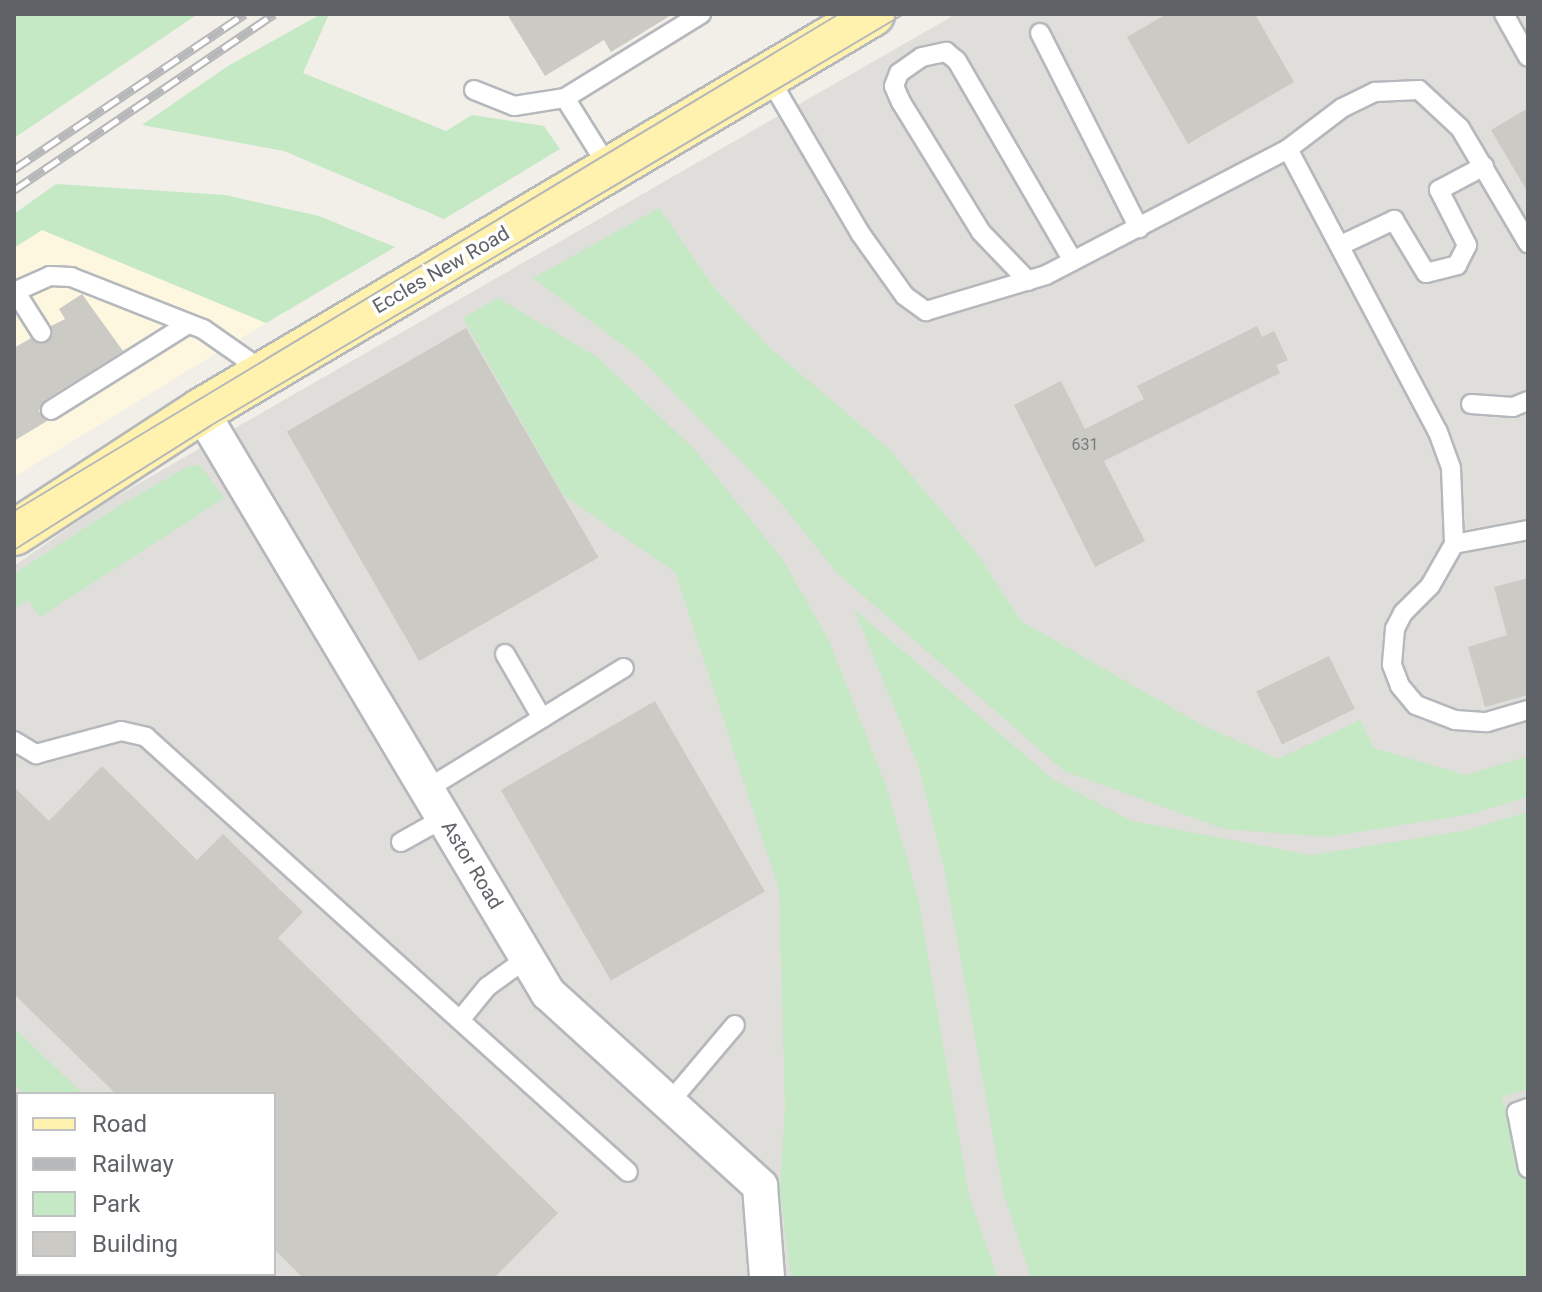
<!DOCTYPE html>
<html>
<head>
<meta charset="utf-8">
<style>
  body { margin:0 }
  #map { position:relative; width:1542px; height:1292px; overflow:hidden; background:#f1efe8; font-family:Roboto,sans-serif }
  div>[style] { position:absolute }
  .commercial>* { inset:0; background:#fef7e0 }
  .industrial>* { inset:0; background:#e0deda }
  .green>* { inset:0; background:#c5e8c5 }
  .building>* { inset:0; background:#cccac5; transform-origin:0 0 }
  .roads { filter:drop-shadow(2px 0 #b5b8bc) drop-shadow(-2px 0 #b5b8bc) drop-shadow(0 2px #b5b8bc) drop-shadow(0 -2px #b5b8bc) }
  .service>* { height:18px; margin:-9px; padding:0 9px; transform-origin:9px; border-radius:9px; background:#fff }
  .minor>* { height:34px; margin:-17px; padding:0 17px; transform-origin:17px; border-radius:17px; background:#fff }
  .primary>* { height:44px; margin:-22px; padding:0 22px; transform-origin:22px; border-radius:22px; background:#fff2af }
  .tram>* { height:2px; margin:-1px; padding:0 1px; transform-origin:1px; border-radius:1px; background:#b6b7b8 }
  .rail>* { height:9px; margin-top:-4.5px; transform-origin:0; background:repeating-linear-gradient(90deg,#fff 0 18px,#b6b7b8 0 36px); box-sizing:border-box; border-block:2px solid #b6b7b8 }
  span { translate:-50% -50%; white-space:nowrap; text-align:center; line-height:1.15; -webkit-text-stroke:7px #fff; paint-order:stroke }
  .number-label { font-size:16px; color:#7a7d7f }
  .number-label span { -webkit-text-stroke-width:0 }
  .street-label { font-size:20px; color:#5f6368 }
  .frame { position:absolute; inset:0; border:16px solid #5f6368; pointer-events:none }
  .legend { position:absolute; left:16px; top:1092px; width:260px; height:184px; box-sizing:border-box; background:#fff; border:2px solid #bfc1c3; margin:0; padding:10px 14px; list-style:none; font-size:24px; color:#5f6368 }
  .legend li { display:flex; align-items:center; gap:16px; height:40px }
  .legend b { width:40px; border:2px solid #bfc1c3 }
</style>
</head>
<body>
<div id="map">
  <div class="commercial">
    <div style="clip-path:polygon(42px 230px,266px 323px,14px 477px,14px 248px)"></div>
  </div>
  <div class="industrial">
    <div style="clip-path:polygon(evenodd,956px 14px,1528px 14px,1528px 1278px,14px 1278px,14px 566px,103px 504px,956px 14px,18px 1094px,274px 1094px,274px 1274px,18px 1274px,18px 1094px)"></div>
  </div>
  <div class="green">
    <div style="clip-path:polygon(14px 14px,198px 14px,14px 138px)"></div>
    <div style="clip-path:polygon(321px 14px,329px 14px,303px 73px,446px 131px,472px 115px,544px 126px,560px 149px,444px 219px,284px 151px,142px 125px,228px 66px)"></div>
    <div style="clip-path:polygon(56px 184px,225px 195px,319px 216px,395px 247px,266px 323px,42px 230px,14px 248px,14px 214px)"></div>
    <div style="clip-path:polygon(659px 208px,713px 286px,770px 348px,889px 449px,976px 552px,1021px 621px,1202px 725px,1278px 759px,1360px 720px,1374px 748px,1466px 775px,1528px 756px,1528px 797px,1471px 814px,1327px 837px,1224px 829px,1064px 771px,836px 572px,776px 497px,639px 357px,533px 278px)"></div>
    <div style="clip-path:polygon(498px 298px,597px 357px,695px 450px,783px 560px,830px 643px,886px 786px,918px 897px,969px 1196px,998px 1278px,791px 1278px,780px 1190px,785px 1106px,779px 889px,675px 572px,563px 495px,463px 318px)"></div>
    <div style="clip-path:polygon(200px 465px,224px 498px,40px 617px,28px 600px,14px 609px,14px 574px,117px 507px,187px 467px)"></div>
    <div style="clip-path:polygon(854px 609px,1054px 780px,1132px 821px,1311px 855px,1463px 831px,1528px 812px,1528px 1089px,1502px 1097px,1528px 1187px,1528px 1278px,1031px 1278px,1003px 1191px,944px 868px,919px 768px)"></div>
    <div style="clip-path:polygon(14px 1028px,83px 1094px,25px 1094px,14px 1083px)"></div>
  </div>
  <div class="building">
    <div style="clip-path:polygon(507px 14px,673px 14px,611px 52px,604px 40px,545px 76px)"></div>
    <div style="clip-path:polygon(1167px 14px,1255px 14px,1294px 82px,1188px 144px,1127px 37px)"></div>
    <div style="clip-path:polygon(1528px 108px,1528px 193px,1491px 130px)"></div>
    <div style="clip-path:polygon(82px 294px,123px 351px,45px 400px,39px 411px,47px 421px,14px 441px,14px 348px,31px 338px,48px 342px,51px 326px,65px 319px,59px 309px)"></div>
    <div style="clip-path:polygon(1257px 326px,1262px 337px,1274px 331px,1288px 360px,1276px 365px,1280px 373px,1104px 461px,1145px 541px,1095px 567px,1014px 405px,1061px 381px,1085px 429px,1144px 399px,1137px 386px)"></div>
    <div style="left:466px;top:328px;width:265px;height:207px;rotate:60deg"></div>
    <div style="clip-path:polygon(1528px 578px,1528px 695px,1485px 707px,1468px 647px,1507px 635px,1494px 587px)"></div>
    <div style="left:1329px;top:656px;width:59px;height:81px;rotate:64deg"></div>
    <div style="left:655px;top:701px;width:220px;height:178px;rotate:60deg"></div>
    <div style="clip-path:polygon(102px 766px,197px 860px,223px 834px,303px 912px,278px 938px,558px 1213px,494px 1278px,303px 1278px,274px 1249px,274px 1094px,116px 1094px,14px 994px,14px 787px,49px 821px)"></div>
  </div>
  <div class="roads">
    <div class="service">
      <div style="left:1504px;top:14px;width:49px;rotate:60.8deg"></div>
      <div style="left:1040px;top:33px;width:219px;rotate:63.1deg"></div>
      <div style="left:768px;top:76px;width:182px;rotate:59.6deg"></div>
      <div style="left:860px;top:233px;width:77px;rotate:54.5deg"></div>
      <div style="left:905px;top:296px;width:26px;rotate:36deg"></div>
      <div style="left:926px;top:311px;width:125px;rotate:-16.7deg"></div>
      <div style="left:1046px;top:275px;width:273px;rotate:-27.5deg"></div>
      <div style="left:1288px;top:149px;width:320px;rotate:62.1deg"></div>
      <div style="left:1438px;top:432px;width:38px;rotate:70deg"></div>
      <div style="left:1451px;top:468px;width:76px;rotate:87.7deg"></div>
      <div style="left:1454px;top:544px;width:48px;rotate:119.7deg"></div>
      <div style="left:1430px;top:586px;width:38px;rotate:135deg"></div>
      <div style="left:1403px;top:613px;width:18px;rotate:117deg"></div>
      <div style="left:1395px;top:629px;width:36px;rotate:95deg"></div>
      <div style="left:1392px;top:665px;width:22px;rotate:69deg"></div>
      <div style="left:1400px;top:686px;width:25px;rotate:50deg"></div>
      <div style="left:1416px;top:705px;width:42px;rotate:21deg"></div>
      <div style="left:1455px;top:720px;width:32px;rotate:4deg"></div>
      <div style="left:1487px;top:722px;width:43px;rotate:-16.3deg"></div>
      <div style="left:474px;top:90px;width:43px;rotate:21.8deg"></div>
      <div style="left:514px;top:106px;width:52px;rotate:-8.9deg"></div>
      <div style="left:565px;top:98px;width:160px;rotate:-31.7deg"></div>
      <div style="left:565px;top:98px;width:85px;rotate:58deg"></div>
      <div style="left:1288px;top:149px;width:68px;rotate:-37.2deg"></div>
      <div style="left:1342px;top:108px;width:37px;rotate:-26deg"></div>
      <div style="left:1375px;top:92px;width:44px;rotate:-2.6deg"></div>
      <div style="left:1419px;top:90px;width:56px;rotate:42.8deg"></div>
      <div style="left:1460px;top:128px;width:134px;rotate:59.4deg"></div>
      <div style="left:1341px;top:245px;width:59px;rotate:-25.3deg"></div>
      <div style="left:1394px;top:220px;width:62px;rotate:58.9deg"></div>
      <div style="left:1426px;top:273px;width:32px;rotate:-14deg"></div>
      <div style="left:1457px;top:265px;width:22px;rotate:-63deg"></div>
      <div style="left:1467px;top:245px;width:62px;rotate:-117deg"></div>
      <div style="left:1439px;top:190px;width:51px;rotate:-28.1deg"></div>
      <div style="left:1028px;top:281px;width:68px;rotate:-133.8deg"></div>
      <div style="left:981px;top:232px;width:153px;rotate:-121.6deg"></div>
      <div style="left:901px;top:102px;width:17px;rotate:-114deg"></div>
      <div style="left:894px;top:86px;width:14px;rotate:-69deg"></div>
      <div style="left:899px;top:73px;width:28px;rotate:-35deg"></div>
      <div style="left:922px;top:57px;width:25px;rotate:-12deg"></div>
      <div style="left:946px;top:52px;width:14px;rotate:39deg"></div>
      <div style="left:957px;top:61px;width:231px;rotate:59.9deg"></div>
      <div style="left:15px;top:291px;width:49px;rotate:57.6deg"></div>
      <div style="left:14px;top:292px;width:39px;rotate:-24deg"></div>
      <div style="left:50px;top:276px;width:21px;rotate:3deg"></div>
      <div style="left:71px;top:277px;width:142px;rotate:21.5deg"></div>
      <div style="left:203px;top:329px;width:77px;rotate:34.9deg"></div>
      <div style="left:1471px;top:404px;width:42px;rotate:4.1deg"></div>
      <div style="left:1513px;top:407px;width:16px;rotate:-22deg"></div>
      <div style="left:51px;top:410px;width:162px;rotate:-32.1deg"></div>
      <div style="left:1454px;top:544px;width:75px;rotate:-10.7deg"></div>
      <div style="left:505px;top:654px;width:74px;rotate:60deg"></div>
      <div style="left:14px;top:741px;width:26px;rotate:31deg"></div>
      <div style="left:36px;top:754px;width:88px;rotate:-15.1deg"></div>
      <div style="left:121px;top:731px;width:26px;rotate:13deg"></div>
      <div style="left:146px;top:737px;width:649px;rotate:42.07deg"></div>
      <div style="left:427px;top:789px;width:231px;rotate:-31.6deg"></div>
      <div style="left:401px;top:842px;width:49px;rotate:-29.2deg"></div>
      <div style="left:460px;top:1020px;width:43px;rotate:-50.7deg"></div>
      <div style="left:487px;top:987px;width:49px;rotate:-35.9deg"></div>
      <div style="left:669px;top:1103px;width:102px;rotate:-49.8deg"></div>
      <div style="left:1528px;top:1108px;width:12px;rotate:160deg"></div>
      <div style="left:1517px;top:1112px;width:57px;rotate:78.9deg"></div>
    </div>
    <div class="minor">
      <div style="left:201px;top:411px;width:678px;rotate:59.2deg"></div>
      <div style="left:548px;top:993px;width:287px;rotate:42.3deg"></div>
      <div style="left:760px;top:1186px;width:92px;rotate:85.6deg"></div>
    </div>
    <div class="primary">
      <div style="left:14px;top:533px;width:223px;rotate:-33.1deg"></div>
      <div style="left:201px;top:411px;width:780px;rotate:-30.61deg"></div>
    </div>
  </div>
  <div class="tram">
    <div style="left:14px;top:511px;width:963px;rotate:-31.07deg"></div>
    <div style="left:14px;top:550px;width:232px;rotate:-32.3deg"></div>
    <div style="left:210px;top:426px;width:807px;rotate:-30.7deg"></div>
  </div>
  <div class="rail">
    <div style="left:14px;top:169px;width:278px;rotate:-33.9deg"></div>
    <div style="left:14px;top:190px;width:314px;rotate:-34.1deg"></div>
  </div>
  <div class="number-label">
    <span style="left:1085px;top:445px">631</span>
  </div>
  <div class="street-label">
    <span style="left:441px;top:270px;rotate:-30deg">Eccles New Road</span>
    <span style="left:472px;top:865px;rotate:59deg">Astor Road</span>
  </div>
  <div class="frame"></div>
  <ul class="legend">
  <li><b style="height:10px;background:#fff2af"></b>Road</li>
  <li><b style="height:10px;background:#b6b7b8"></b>Railway</li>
  <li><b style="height:22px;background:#c5e8c5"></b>Park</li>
  <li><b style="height:22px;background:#cccac5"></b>Building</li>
  </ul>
</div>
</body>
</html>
